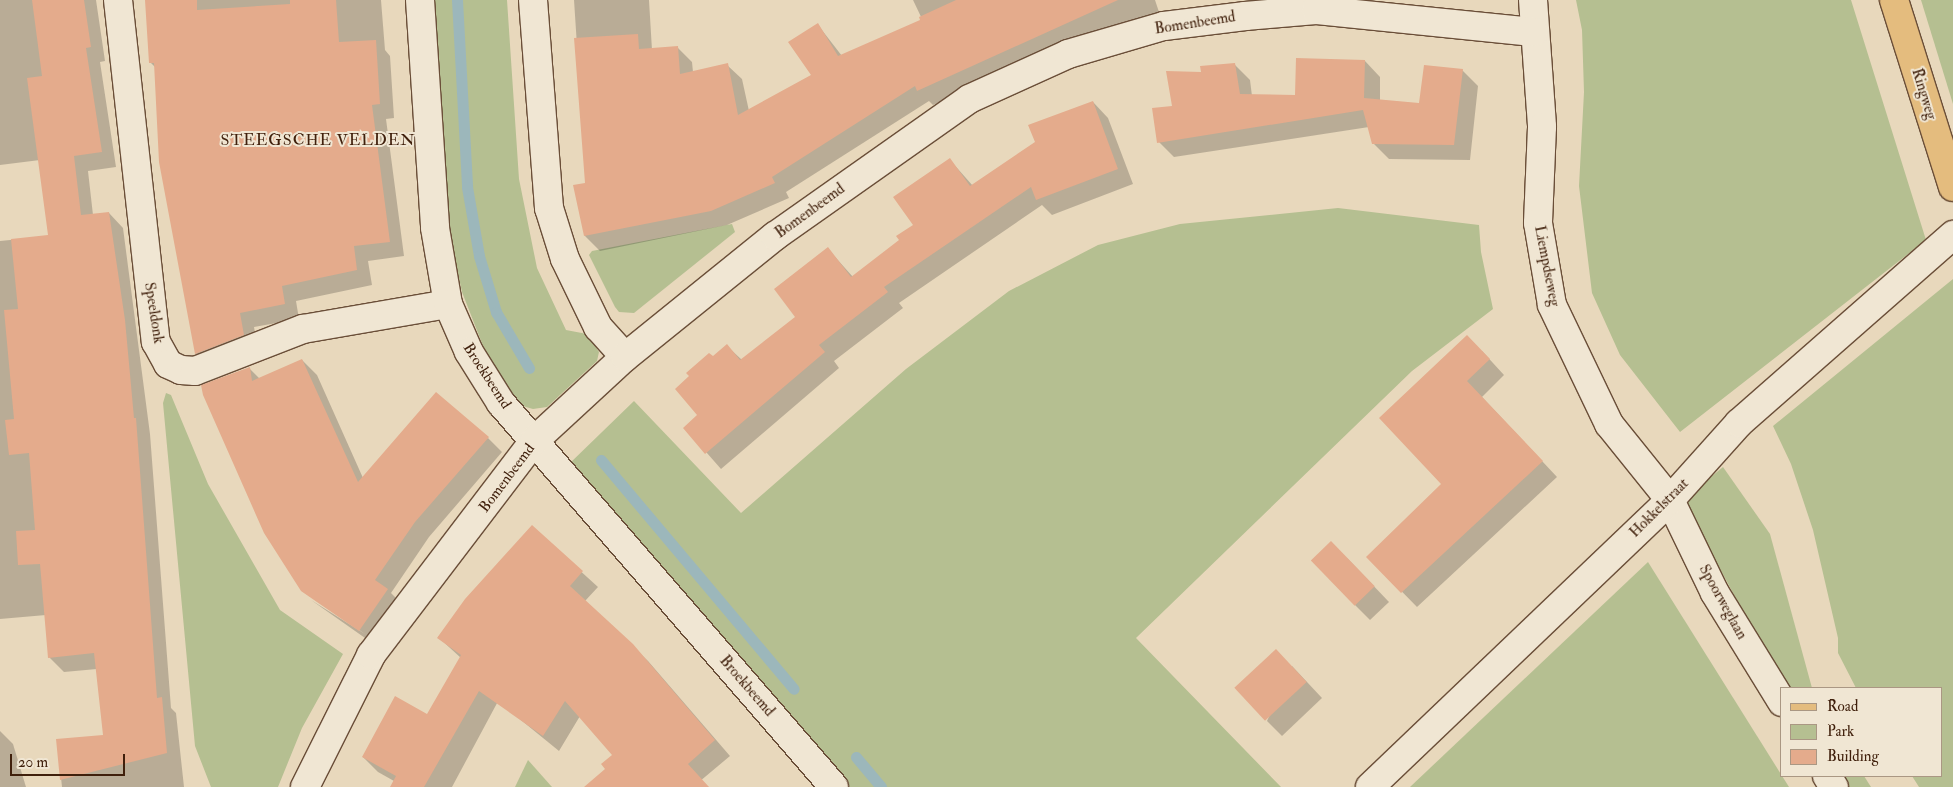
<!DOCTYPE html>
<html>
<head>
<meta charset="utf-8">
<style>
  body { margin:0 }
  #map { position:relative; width:1953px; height:787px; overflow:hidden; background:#e8d8bc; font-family:"IM FELL Double Pica",serif }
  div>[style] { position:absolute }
  .green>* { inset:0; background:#b5bf91 }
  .shadow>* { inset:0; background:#0003 }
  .stream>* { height:11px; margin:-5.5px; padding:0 5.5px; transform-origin:5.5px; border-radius:5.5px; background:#9cb7bb }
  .building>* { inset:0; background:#e4ab8c; transform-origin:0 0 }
  .roads { filter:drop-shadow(1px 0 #6a4e38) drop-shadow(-1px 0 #6a4e38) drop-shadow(0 1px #6a4e38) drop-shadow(0 -1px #6a4e38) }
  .minor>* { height:28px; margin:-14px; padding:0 14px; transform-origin:14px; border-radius:14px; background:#f0e6d3 }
  .major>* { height:28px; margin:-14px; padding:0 14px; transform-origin:14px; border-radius:14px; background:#e4bc7e }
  span { translate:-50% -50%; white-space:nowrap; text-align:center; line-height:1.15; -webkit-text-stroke:4px #f0e6d3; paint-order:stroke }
  .street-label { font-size:15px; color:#40200c }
  .neighbourhood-label { font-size:16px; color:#40200c; letter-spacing:1px }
  .legend { position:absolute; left:1780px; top:687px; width:162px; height:90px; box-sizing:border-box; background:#f0e6d3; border:1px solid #aa9783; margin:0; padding:6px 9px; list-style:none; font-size:15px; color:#40200c }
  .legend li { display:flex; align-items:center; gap:10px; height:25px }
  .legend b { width:25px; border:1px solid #aa9783 }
  .scale { position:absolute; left:10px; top:754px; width:115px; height:22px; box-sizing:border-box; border:2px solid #40200c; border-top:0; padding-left:6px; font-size:15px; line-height:18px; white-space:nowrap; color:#40200c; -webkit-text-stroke:4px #f0e6d3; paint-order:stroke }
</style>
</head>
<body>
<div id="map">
  <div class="green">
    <div style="clip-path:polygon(433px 0,507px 0,519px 179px,537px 268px,566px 330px,587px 334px,599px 352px,597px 361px,547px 407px,533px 409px,519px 405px,501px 381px,485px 351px,462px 292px,448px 228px)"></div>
    <div style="clip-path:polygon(1576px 0,1851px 0,1926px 240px,1680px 432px,1620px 355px,1592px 293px,1579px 186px,1584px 92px,1582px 30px)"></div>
    <div style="clip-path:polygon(1921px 0,1953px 0,1953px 104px)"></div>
    <div style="clip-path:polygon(1338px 208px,1479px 225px,1481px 252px,1493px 309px,1412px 371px,1136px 638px,1281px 787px,845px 787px,569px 464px,634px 401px,741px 513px,906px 369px,1009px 291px,1098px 245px,1180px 224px)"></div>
    <div style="clip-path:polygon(732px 224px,735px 232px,634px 313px,619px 312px,615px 307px,589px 255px,592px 251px)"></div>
    <div style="clip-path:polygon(1953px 279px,1953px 787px,1919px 787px,1912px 776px,1942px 776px,1942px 688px,1856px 688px,1838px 653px,1838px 638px,1813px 530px,1791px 464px,1773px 426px)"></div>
    <div style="clip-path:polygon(166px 393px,171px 395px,208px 484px,280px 610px,343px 654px,302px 728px,278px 787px,211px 787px,195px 746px,163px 403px)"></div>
    <div style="clip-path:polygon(1723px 467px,1770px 534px,1812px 688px,1784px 688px,1683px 500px)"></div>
    <div style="clip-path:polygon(1648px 562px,1789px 787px,1410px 787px)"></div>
    <div style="clip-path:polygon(528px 760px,552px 787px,515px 787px)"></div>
    <div style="clip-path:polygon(1837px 776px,1864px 776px,1871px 787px,1844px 787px)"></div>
  </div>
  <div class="shadow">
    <div style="clip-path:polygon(0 0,96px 0,105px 61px,100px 62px,116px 167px,88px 171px,93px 215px,109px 213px,123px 228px,150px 434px,171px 708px,176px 713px,184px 787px,62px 787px,57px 740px,104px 737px,97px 669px,64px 672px,49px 657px,46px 615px,0 619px,0 241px,50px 236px,40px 160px,0 165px)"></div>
    <div style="clip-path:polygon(146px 0,381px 0,385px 50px,390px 56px,394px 118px,386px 119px,404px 256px,368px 261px,372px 285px,296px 301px,299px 319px,254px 327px,258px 350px,211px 368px,196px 354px,161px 162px,155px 67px,150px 62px)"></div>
    <div style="clip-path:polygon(574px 0,649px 0,652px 50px,678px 48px,692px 62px,693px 72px,727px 65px,742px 79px,749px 111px,812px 75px,818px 25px,842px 56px,923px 21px,913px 0,1155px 0,1161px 18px,1102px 37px,1097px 31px,933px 105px,929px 101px,786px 192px,789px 198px,727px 225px,600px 251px,585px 236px,575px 186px,586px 184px)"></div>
    <div style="clip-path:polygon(1365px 61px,1380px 77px,1380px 101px,1421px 105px,1462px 70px,1478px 86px,1470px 160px,1389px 159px,1373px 143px,1369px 127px,1174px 157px,1159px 142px,1173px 107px,1203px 73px,1234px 64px,1250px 80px,1252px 96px,1297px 97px)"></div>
    <div style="clip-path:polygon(1093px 102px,1108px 118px,1133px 184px,1052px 215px,1042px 205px,899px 303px,903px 308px,834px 361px,839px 368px,721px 469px,685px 428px,699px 415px,713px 358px,727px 346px,742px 360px,797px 317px,828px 249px,853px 277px,901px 241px,914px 226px,950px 160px,973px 186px)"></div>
    <div style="clip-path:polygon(1482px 351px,1504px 375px,1482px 397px,1557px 477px,1417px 607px,1368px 557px,1443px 484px,1381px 418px)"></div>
    <div style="clip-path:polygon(302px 360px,317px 375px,363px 478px,488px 438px,502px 452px,429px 537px,391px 593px,402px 604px,375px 645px,311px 600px,365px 634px,302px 591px,265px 533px,249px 368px,260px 379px)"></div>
    <div style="clip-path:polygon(532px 527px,598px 587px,585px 601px,648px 661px,730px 756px,693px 787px,586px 787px,607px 769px,614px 755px,580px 716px,559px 751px,516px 716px,531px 640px,452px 787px,391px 787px,394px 781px,378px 772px,363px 757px,428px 716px,461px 658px,438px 637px)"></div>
    <div style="clip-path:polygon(1347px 558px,1389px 602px,1370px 620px,1355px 605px)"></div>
    <div style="clip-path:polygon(1292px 666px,1322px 698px,1282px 736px,1267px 721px)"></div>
    <div style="clip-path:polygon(0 731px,13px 744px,26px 787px,0 787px)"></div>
  </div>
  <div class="stream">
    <div style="left:457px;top:0;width:187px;rotate:86.9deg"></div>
    <div style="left:467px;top:187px;width:70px;rotate:80.1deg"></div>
    <div style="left:479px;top:256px;width:59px;rotate:73.1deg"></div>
    <div style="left:496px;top:312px;width:65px;rotate:59.5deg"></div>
    <div style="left:601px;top:460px;width:299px;rotate:49.9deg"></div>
    <div style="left:856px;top:757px;width:39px;rotate:50deg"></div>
  </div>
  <div class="building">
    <div style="clip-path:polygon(32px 0,84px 0,91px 47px,86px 48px,102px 152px,74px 156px,81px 215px,109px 212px,125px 320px,134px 418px,136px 418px,157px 698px,162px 697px,167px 753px,60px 780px,56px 739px,103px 735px,94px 653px,48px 658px,40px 564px,18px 565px,16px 531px,35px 530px,29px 453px,9px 455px,5px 420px,14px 419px,4px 310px,18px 309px,11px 239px,48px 235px,27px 78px,42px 76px)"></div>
    <div style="clip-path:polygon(145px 0,197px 0,197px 10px,290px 4px,290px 0,336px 0,339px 42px,376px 40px,380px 104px,372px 105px,390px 242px,354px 246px,357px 270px,282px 286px,285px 304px,240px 313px,244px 335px,195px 354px,159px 162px,154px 63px,149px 63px)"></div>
    <div style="clip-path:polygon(956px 0,1118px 0,917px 91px,915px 86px,772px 177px,775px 183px,711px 211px,584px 236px,573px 185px,585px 183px,574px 38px,638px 34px,639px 49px,678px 46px,680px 74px,728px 63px,738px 115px,811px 75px,788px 42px,818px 23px,838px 56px,920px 20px,919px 17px)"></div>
    <div style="clip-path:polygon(1296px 58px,1365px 60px,1364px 98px,1419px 103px,1424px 65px,1463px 69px,1454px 145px,1372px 144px,1363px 110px,1157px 143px,1152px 108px,1172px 106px,1166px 71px,1201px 72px,1200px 66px,1235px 63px,1240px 94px,1295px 95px)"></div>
    <div style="clip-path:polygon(1093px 101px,1118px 169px,1036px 200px,1031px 187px,884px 287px,888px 292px,819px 345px,825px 352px,705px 454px,683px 428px,697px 415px,675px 389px,689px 376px,686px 373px,709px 353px,713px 356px,727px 344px,740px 360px,795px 317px,774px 289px,828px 247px,851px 277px,899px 240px,896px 236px,913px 225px,893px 197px,950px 158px,970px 186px,1035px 142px,1028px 125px)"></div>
    <div style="clip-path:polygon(1467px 335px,1490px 359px,1467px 381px,1543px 461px,1401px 593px,1366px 557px,1441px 484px,1379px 418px)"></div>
    <div style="clip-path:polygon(302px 359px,358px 482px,436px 392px,489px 437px,415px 522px,375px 580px,388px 589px,359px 631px,301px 591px,264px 533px,203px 395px,201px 385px,250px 367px,252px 381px)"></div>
    <div style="clip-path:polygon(532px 525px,583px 571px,570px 586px,633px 644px,715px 740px,688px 764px,709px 787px,584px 787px,605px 769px,601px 764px,612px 755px,565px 701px,543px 736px,479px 691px,424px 787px,390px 787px,396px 776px,362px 757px,395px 696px,427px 714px,461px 655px,437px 638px,465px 599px)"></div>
    <div style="left:1331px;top:541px;width:63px;height:28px;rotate:46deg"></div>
    <div style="left:1276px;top:649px;width:45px;height:57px;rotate:47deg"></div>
  </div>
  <div class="roads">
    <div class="minor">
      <div style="left:118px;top:0;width:344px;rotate:83.7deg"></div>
      <div style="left:156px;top:342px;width:25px;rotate:61deg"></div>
      <div style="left:168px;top:364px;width:14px;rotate:25deg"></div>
      <div style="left:181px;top:370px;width:14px;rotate:4deg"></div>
      <div style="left:195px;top:371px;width:116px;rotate:-21.3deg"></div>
      <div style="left:303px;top:329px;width:147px;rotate:-9.8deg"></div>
      <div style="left:420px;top:0;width:228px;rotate:86.2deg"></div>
      <div style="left:435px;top:228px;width:77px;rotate:80.3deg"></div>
      <div style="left:448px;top:304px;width:52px;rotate:66.4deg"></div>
      <div style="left:469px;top:352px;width:60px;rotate:57.9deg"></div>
      <div style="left:501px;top:403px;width:508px;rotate:49.07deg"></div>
      <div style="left:533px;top:0;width:209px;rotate:85.6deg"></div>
      <div style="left:549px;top:208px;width:53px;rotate:72.6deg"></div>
      <div style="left:565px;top:259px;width:76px;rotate:64.1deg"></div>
      <div style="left:598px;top:327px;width:40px;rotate:48deg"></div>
      <div style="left:1533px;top:0;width:127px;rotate:85.9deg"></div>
      <div style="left:1542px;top:127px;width:96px;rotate:92.4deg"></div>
      <div style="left:1538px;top:223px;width:83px;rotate:80.3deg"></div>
      <div style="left:1552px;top:305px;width:132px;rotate:64.4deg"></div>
      <div style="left:1609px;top:424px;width:97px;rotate:51.2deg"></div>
      <div style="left:1670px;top:500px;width:103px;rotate:64.2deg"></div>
      <div style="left:1715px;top:593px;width:128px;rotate:58.4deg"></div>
      <div style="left:1827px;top:776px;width:13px;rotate:58deg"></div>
      <div style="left:305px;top:787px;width:148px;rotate:-63.4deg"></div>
      <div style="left:371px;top:655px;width:270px;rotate:-52.7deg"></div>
      <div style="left:535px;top:440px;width:122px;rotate:-42.7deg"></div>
      <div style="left:625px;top:357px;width:193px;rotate:-38.9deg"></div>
      <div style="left:775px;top:236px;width:237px;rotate:-35.2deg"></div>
      <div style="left:969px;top:99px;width:109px;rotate:-24.4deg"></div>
      <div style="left:1068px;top:54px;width:100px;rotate:-16.3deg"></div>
      <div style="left:1164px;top:26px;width:82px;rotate:-7deg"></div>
      <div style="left:1245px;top:16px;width:71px;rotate:-4.8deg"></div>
      <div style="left:1316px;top:10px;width:219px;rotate:5.8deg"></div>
      <div style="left:1370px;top:787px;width:415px;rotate:-43.7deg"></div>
      <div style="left:1670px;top:500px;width:103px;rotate:-48.1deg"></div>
      <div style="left:1739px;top:423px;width:285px;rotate:-41.3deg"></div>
    </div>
    <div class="major">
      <div style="left:1894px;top:0;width:196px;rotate:72.5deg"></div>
    </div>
  </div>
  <div class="street-label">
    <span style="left:1195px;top:23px;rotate:-9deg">Bomenbeemd</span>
    <span style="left:1924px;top:94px;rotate:73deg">Ringweg</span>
    <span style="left:810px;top:211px;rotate:-36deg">Bomenbeemd</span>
    <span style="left:1547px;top:266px;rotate:79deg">Liempdseweg</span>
    <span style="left:154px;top:313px;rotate:81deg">Speeldonk</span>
    <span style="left:487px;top:376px;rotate:57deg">Broekbeemd</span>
    <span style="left:507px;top:478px;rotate:-53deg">Bomenbeemd</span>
    <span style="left:1659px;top:508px;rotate:-45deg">Hokkelstraat</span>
    <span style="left:1723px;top:602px;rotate:61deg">Spoorweglaan</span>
    <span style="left:747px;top:686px;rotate:49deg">Broekbeemd</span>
  </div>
  <div class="neighbourhood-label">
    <span style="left:318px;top:140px">STEEGSCHE VELDEN</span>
  </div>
  <ul class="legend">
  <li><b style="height:6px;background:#e4bc7e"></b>Road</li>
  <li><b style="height:14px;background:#b5bf91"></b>Park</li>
  <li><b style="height:14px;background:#e4ab8c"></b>Building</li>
  </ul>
  <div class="scale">20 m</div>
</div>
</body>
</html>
